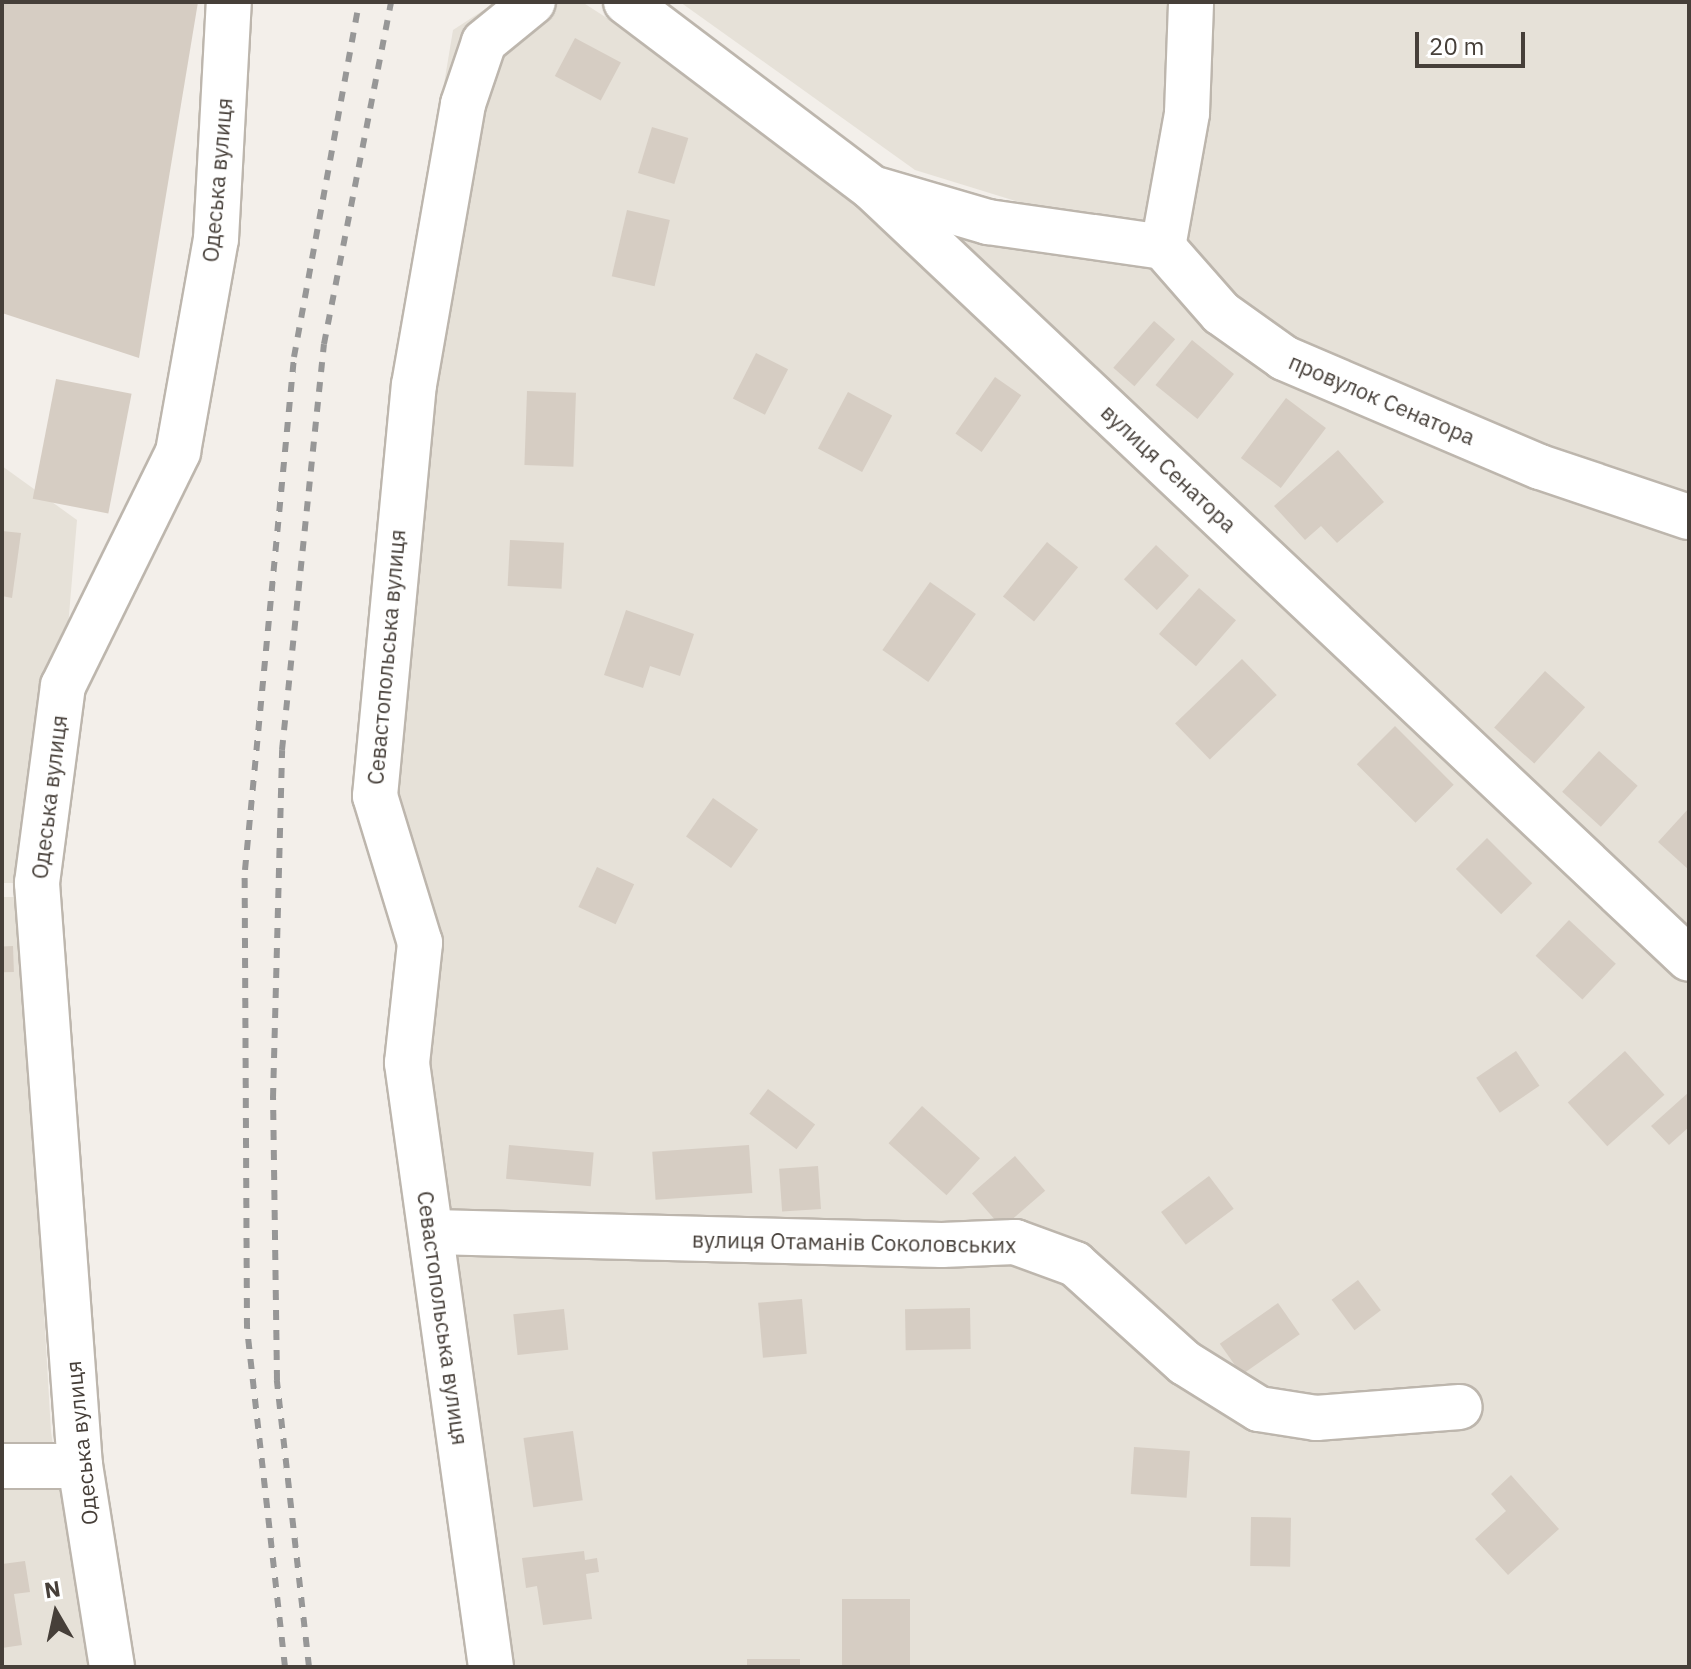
<!DOCTYPE html>
<html>
<head>
<meta charset="utf-8">
<style>
  body { margin:0 }
  #map { position:relative; width:1691px; height:1669px; overflow:hidden; background:#f3efea; font-family:"IBM Plex Sans",sans-serif }
  div>[style] { position:absolute }
  .residential>* { inset:0; background:#e6e1d8 }
  .building>* { inset:0; background:#d6cdc3; transform-origin:0 0 }
  .roads { filter:drop-shadow(2px 0 #bdb6ad) drop-shadow(-2px 0 #bdb6ad) drop-shadow(0 2px #bdb6ad) drop-shadow(0 -2px #bdb6ad) }
  .minor>* { height:44px; margin:-22px; padding:0 22px; transform-origin:22px; border-radius:22px; background:#fff }
  .rail>* { height:6px; margin-top:-3px; transform-origin:0; background:repeating-linear-gradient(90deg,#979797 0 10px,transparent 0 20px) }
  span { translate:-50% -50%; white-space:nowrap; text-align:center; line-height:1.15; -webkit-text-stroke:6px #fff; paint-order:stroke }
  .street-label { font-size:22px; color:#463f39 }
  .frame { position:absolute; inset:0; border:4px solid #463f39; pointer-events:none }
  .north { position:absolute; left:16px; top:1573px; width:80px; height:80px; -webkit-text-stroke:6px #fff; paint-order:stroke; rotate:351deg; font-size:22px; font-weight:700; line-height:32px; text-align:center; color:#463f39 }
  .north::after { content:''; display:block; margin:auto; width:28px; height:36px; background:#463f39; clip-path:polygon(50% 0,100% 100%,50% 72%,0 100%) }
  .scale { position:absolute; left:1415px; top:32px; width:110px; height:36px; box-sizing:border-box; border:4px solid #463f39; border-top:0; padding-left:10px; font-size:24px; line-height:28px; white-space:nowrap; color:#463f39; -webkit-text-stroke:6px #fff; paint-order:stroke }
</style>
</head>
<body>
<div id="map">
  <div class="residential">
    <div style="clip-path:polygon(496px 2px,582px 2px,872px 188px,1156px 244px,915px 170px,680px 2px,1689px 2px,1689px 1667px,487px 1667px,405px 1223px,407px 1063px,420px 943px,375px 796px,436px 132px,453px 30px)"></div>
    <div style="clip-path:polygon(2px 466px,77px 520px,63px 686px,37px 883px,2px 883px)"></div>
    <div style="clip-path:polygon(2px 897px,20px 897px,51px 1432px,89px 1667px,2px 1667px)"></div>
  </div>
  <div class="building">
    <div style="clip-path:polygon(2px 2px,198px 2px,139px 358px,2px 313px)"></div>
    <div style="left:575px;top:38px;width:52px;height:43px;rotate:28deg"></div>
    <div style="left:652px;top:127px;width:38px;height:48px;rotate:17deg"></div>
    <div style="left:627px;top:210px;width:44px;height:68px;rotate:13deg"></div>
    <div style="left:1154px;top:321px;width:28px;height:62px;rotate:41deg"></div>
    <div style="left:1192px;top:340px;width:54px;height:58px;rotate:39deg"></div>
    <div style="left:756px;top:353px;width:36px;height:51px;rotate:27deg"></div>
    <div style="left:995px;top:377px;width:32px;height:69px;rotate:35deg"></div>
    <div style="left:56px;top:379px;width:77px;height:122px;rotate:11deg"></div>
    <div style="left:527px;top:391px;width:49px;height:74px;rotate:2deg"></div>
    <div style="left:848px;top:392px;width:50px;height:64px;rotate:28deg"></div>
    <div style="left:1286px;top:398px;width:50px;height:75px;rotate:37deg"></div>
    <div style="clip-path:polygon(1338px 450px,1384px 502px,1337px 543px,1321px 526px,1305px 540px,1274px 506px)"></div>
    <div style="clip-path:polygon(2px 531px,21px 533px,12px 598px,2px 596px)"></div>
    <div style="left:510px;top:540px;width:54px;height:46px;rotate:3deg"></div>
    <div style="left:1047px;top:542px;width:40px;height:70px;rotate:39deg"></div>
    <div style="left:1156px;top:545px;width:45px;height:47px;rotate:43deg"></div>
    <div style="left:930px;top:582px;width:56px;height:83px;rotate:35deg"></div>
    <div style="left:1199px;top:588px;width:49px;height:61px;rotate:41deg"></div>
    <div style="clip-path:polygon(626px 610px,694px 634px,680px 676px,650px 666px,643px 688px,604px 675px)"></div>
    <div style="left:1242px;top:659px;width:50px;height:93px;rotate:46deg"></div>
    <div style="left:1545px;top:671px;width:54px;height:76px;rotate:42deg"></div>
    <div style="left:1395px;top:726px;width:83px;height:54px;rotate:45deg"></div>
    <div style="left:1599px;top:751px;width:52px;height:55px;rotate:42deg"></div>
    <div style="left:713px;top:798px;width:55px;height:47px;rotate:35deg"></div>
    <div style="clip-path:polygon(1689px 808px,1689px 870px,1658px 842px)"></div>
    <div style="left:1487px;top:838px;width:64px;height:44px;rotate:45deg"></div>
    <div style="left:597px;top:867px;width:41px;height:44px;rotate:25deg"></div>
    <div style="left:1569px;top:920px;width:64px;height:49px;rotate:43deg"></div>
    <div style="left:13px;top:946px;width:26px;height:11px;rotate:88deg"></div>
    <div style="left:1516px;top:1051px;width:42px;height:48px;rotate:56deg"></div>
    <div style="left:1625px;top:1051px;width:59px;height:77px;rotate:48deg"></div>
    <div style="left:768px;top:1089px;width:59px;height:31px;rotate:37deg"></div>
    <div style="clip-path:polygon(1689px 1092px,1689px 1127px,1669px 1145px,1651px 1126px)"></div>
    <div style="left:922px;top:1106px;width:78px;height:50px;rotate:42deg"></div>
    <div style="left:509px;top:1145px;width:85px;height:34px;rotate:5deg"></div>
    <div style="left:749px;top:1145px;width:48px;height:97px;rotate:86deg"></div>
    <div style="left:1015px;top:1156px;width:46px;height:57px;rotate:49deg"></div>
    <div style="left:818px;top:1166px;width:43px;height:39px;rotate:86deg"></div>
    <div style="left:1209px;top:1176px;width:41px;height:60px;rotate:53deg"></div>
    <div style="left:1358px;top:1280px;width:38px;height:33px;rotate:53deg"></div>
    <div style="left:802px;top:1299px;width:55px;height:44px;rotate:85deg"></div>
    <div style="left:1278px;top:1303px;width:38px;height:71px;rotate:55deg"></div>
    <div style="left:970px;top:1308px;width:41px;height:65px;rotate:89deg"></div>
    <div style="left:564px;top:1309px;width:41px;height:51px;rotate:84deg"></div>
    <div style="left:573px;top:1431px;width:70px;height:50px;rotate:82deg"></div>
    <div style="left:1134px;top:1447px;width:56px;height:47px;rotate:4deg"></div>
    <div style="clip-path:polygon(1511px 1475px,1559px 1529px,1508px 1575px,1475px 1539px,1506px 1511px,1491px 1494px)"></div>
    <div style="left:1251px;top:1517px;width:40px;height:49px;rotate:1deg"></div>
    <div style="clip-path:polygon(584px 1551px,585px 1560px,597px 1558px,599px 1572px,586px 1574px,592px 1619px,543px 1625px,537px 1586px,526px 1588px,522px 1558px)"></div>
    <div style="clip-path:polygon(25px 1561px,30px 1592px,14px 1594px,22px 1645px,2px 1648px,2px 1564px)"></div>
    <div style="left:842px;top:1599px;width:68px;height:68px"></div>
    <div style="left:747px;top:1659px;width:53px;height:8px"></div>
  </div>
  <div class="roads">
    <div class="minor">
      <div style="left:626px;top:2px;width:308px;rotate:37.1deg"></div>
      <div style="left:872px;top:188px;width:1123px;rotate:43.34deg"></div>
      <div style="left:879px;top:190px;width:114px;rotate:16.4deg"></div>
      <div style="left:988px;top:222px;width:177px;rotate:8.1deg"></div>
      <div style="left:1163px;top:247px;width:88px;rotate:48.7deg"></div>
      <div style="left:1221px;top:313px;width:77px;rotate:35.5deg"></div>
      <div style="left:1284px;top:358px;width:278px;rotate:23.1deg"></div>
      <div style="left:1540px;top:467px;width:157px;rotate:18.6deg"></div>
      <div style="left:1163px;top:247px;width:136px;rotate:-79.8deg"></div>
      <div style="left:1187px;top:113px;width:111px;rotate:-87.9deg"></div>
      <div style="left:433px;top:1232px;width:509px;rotate:1.46deg"></div>
      <div style="left:942px;top:1245px;width:73px;rotate:-2.4deg"></div>
      <div style="left:1015px;top:1242px;width:64px;rotate:20.1deg"></div>
      <div style="left:1075px;top:1264px;width:148px;rotate:42deg"></div>
      <div style="left:1185px;top:1363px;width:87px;rotate:31.9deg"></div>
      <div style="left:1259px;top:1409px;width:58px;rotate:9deg"></div>
      <div style="left:1316px;top:1418px;width:144px;rotate:-4.4deg"></div>
      <div style="left:2px;top:1466px;width:78px"></div>
      <div style="left:112px;top:1667px;width:204px;rotate:-99deg"></div>
      <div style="left:80px;top:1466px;width:585px;rotate:-94.22deg"></div>
      <div style="left:37px;top:883px;width:199px;rotate:-82.5deg"></div>
      <div style="left:63px;top:686px;width:261px;rotate:-63.8deg"></div>
      <div style="left:178px;top:452px;width:216px;rotate:-79.9deg"></div>
      <div style="left:216px;top:239px;width:237px;rotate:-86.9deg"></div>
      <div style="left:491px;top:1667px;width:610px;rotate:-97.92deg"></div>
      <div style="left:407px;top:1063px;width:121px;rotate:-83.8deg"></div>
      <div style="left:420px;top:943px;width:154px;rotate:-107deg"></div>
      <div style="left:375px;top:796px;width:413px;rotate:-84.6deg"></div>
      <div style="left:414px;top:385px;width:285px;rotate:-80.1deg"></div>
      <div style="left:463px;top:104px;width:65px;rotate:-71.3deg"></div>
      <div style="left:484px;top:42px;width:63px;rotate:-39.2deg"></div>
    </div>
  </div>
  <div class="rail">
    <div style="left:285px;top:1667px;width:341px;rotate:-96.4deg"></div>
    <div style="left:247px;top:1328px;width:458px;rotate:-90.3deg"></div>
    <div style="left:245px;top:870px;width:515px;rotate:-84.54deg"></div>
    <div style="left:294px;top:357px;width:361px;rotate:-79.6deg"></div>
    <div style="left:309px;top:1667px;width:289px;rotate:-96.4deg"></div>
    <div style="left:277px;top:1380px;width:282px;rotate:-90.8deg"></div>
    <div style="left:273px;top:1098px;width:348px;rotate:-88.5deg"></div>
    <div style="left:282px;top:750px;width:408px;rotate:-84.1deg"></div>
    <div style="left:324px;top:344px;width:349px;rotate:-78.9deg"></div>
  </div>
  <div class="street-label">
    <span style="left:217px;top:180px;rotate:-85deg">Одеська вулиця</span>
    <span style="left:1382px;top:399px;rotate:23deg">провулок Сенатора</span>
    <span style="left:1169px;top:468px;rotate:43deg">вулиця Сенатора</span>
    <span style="left:386px;top:657px;rotate:-85deg">Севастопольська вулиця</span>
    <span style="left:49px;top:797px;rotate:-83deg">Одеська вулиця</span>
    <span style="left:854px;top:1242px;rotate:1deg">вулиця Отаманів Соколовських</span>
    <span style="left:443px;top:1318px;rotate:82deg">Севастопольська вулиця</span>
    <span style="left:81px;top:1443px;rotate:-96deg">Одеська вулиця</span>
  </div>
  <div class="frame"></div>
  <div class="north">N</div>
  <div class="scale">20 m</div>
</div>
</body>
</html>
